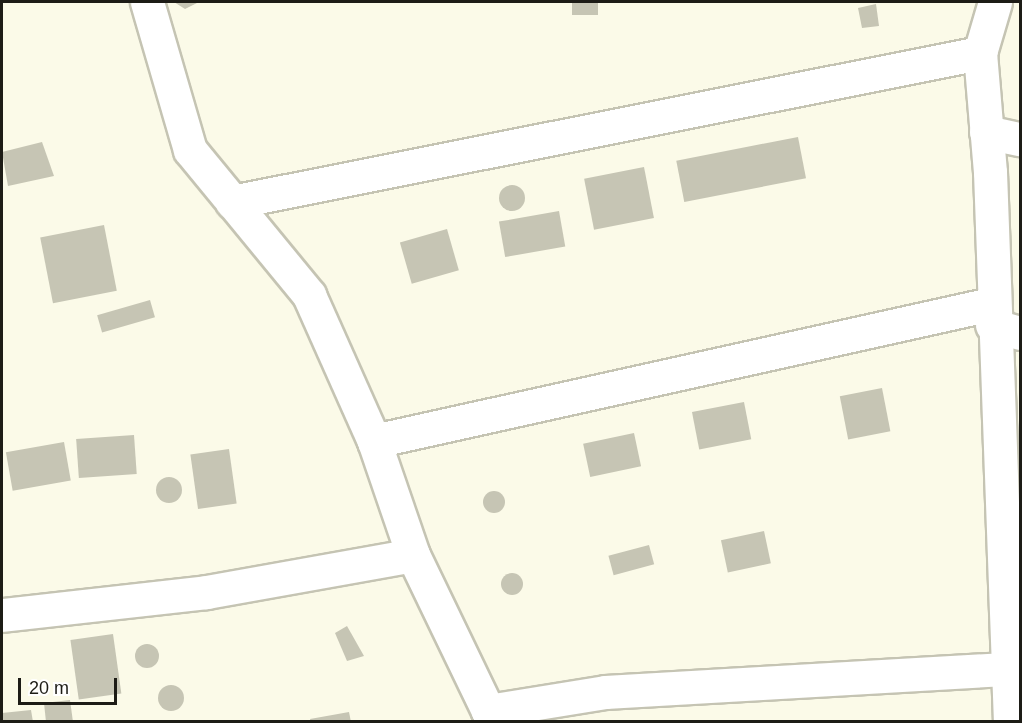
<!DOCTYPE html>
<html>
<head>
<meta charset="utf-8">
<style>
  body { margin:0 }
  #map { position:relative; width:1022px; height:723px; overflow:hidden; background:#fbfae8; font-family:Helvetica,sans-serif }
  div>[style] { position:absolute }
  .building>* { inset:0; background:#c6c5b4; transform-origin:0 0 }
  .round { border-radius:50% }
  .roads { filter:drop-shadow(2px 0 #c5c4b3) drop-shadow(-2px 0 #c5c4b3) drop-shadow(0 2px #c5c4b3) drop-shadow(0 -2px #c5c4b3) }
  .minor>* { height:33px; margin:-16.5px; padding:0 16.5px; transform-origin:16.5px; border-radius:16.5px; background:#fff }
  span { translate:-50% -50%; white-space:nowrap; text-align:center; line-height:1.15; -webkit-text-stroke:5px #fff; paint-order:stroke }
  .frame { position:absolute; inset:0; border:3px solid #1d1c16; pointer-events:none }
  .scale { position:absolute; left:18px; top:678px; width:99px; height:27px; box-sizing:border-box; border:3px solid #1d1c16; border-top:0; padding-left:8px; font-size:18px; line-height:21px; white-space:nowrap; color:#1d1c16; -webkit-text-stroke:4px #fff; paint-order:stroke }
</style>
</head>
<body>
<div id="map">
  <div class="building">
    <div style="clip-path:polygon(174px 2px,199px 2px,185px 9px)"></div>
    <div style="left:572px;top:2px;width:26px;height:13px"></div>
    <div style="clip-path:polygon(876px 4px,879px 26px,862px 28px,858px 8px)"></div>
    <div style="left:798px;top:137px;width:42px;height:124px;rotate:79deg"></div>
    <div style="clip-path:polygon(42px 142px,54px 176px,8px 186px,2px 152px)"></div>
    <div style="left:644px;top:167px;width:52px;height:61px;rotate:79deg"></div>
    <div class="round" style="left:499px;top:185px;width:26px;height:26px"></div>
    <div style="left:559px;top:211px;width:36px;height:61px;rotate:80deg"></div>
    <div style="left:104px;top:225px;width:67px;height:65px;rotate:79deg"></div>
    <div style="left:447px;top:229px;width:43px;height:49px;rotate:74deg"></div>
    <div style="left:150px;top:300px;width:18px;height:55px;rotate:74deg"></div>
    <div style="left:882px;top:388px;width:44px;height:43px;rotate:79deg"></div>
    <div style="left:744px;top:402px;width:38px;height:53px;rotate:79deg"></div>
    <div style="left:634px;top:433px;width:34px;height:52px;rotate:78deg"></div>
    <div style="left:134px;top:435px;width:39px;height:58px;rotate:86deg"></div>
    <div style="left:64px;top:442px;width:39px;height:59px;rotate:80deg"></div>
    <div style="left:229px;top:449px;width:55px;height:39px;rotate:82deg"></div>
    <div class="round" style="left:156px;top:477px;width:26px;height:26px"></div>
    <div class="round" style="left:483px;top:491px;width:22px;height:22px"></div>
    <div style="left:764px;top:531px;width:33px;height:44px;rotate:78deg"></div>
    <div style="left:649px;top:545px;width:20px;height:42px;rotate:75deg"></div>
    <div class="round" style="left:501px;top:573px;width:22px;height:22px"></div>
    <div style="clip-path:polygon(347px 626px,364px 656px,347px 661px,335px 633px)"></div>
    <div style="left:113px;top:634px;width:60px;height:43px;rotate:82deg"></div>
    <div class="round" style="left:135px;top:644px;width:24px;height:24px"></div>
    <div class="round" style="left:158px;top:685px;width:26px;height:26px"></div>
    <div style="clip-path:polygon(70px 700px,73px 722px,46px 722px,44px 703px)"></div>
    <div style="clip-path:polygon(31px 710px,33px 722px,2px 722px,2px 713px)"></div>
    <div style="clip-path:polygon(349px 712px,351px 722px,311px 722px,310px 719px)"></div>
  </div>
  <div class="roads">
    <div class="minor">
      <div style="left:147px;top:2px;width:154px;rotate:73.8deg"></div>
      <div style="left:190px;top:150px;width:188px;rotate:50.6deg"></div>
      <div style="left:309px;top:295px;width:160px;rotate:66deg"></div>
      <div style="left:374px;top:441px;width:120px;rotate:71.1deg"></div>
      <div style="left:413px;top:555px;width:173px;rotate:64.3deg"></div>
      <div style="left:488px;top:711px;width:15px;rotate:48deg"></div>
      <div style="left:995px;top:2px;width:53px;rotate:106.4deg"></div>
      <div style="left:980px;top:53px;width:119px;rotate:85.2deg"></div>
      <div style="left:990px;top:172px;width:550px;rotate:87.92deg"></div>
      <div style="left:986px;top:132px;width:35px;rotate:12deg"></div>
      <div style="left:232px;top:202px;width:763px;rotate:-11.27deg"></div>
      <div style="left:992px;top:325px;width:29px;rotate:16deg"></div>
      <div style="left:374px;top:441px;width:632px;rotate:-12.52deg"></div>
      <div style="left:2px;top:615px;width:205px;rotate:-6.4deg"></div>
      <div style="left:206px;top:592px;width:210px;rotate:-10.1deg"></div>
      <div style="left:488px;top:711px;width:119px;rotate:-9.2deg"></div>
      <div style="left:605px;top:692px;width:405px;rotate:-3.3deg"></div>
    </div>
  </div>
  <div class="frame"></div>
  <div class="scale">20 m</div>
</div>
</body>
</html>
